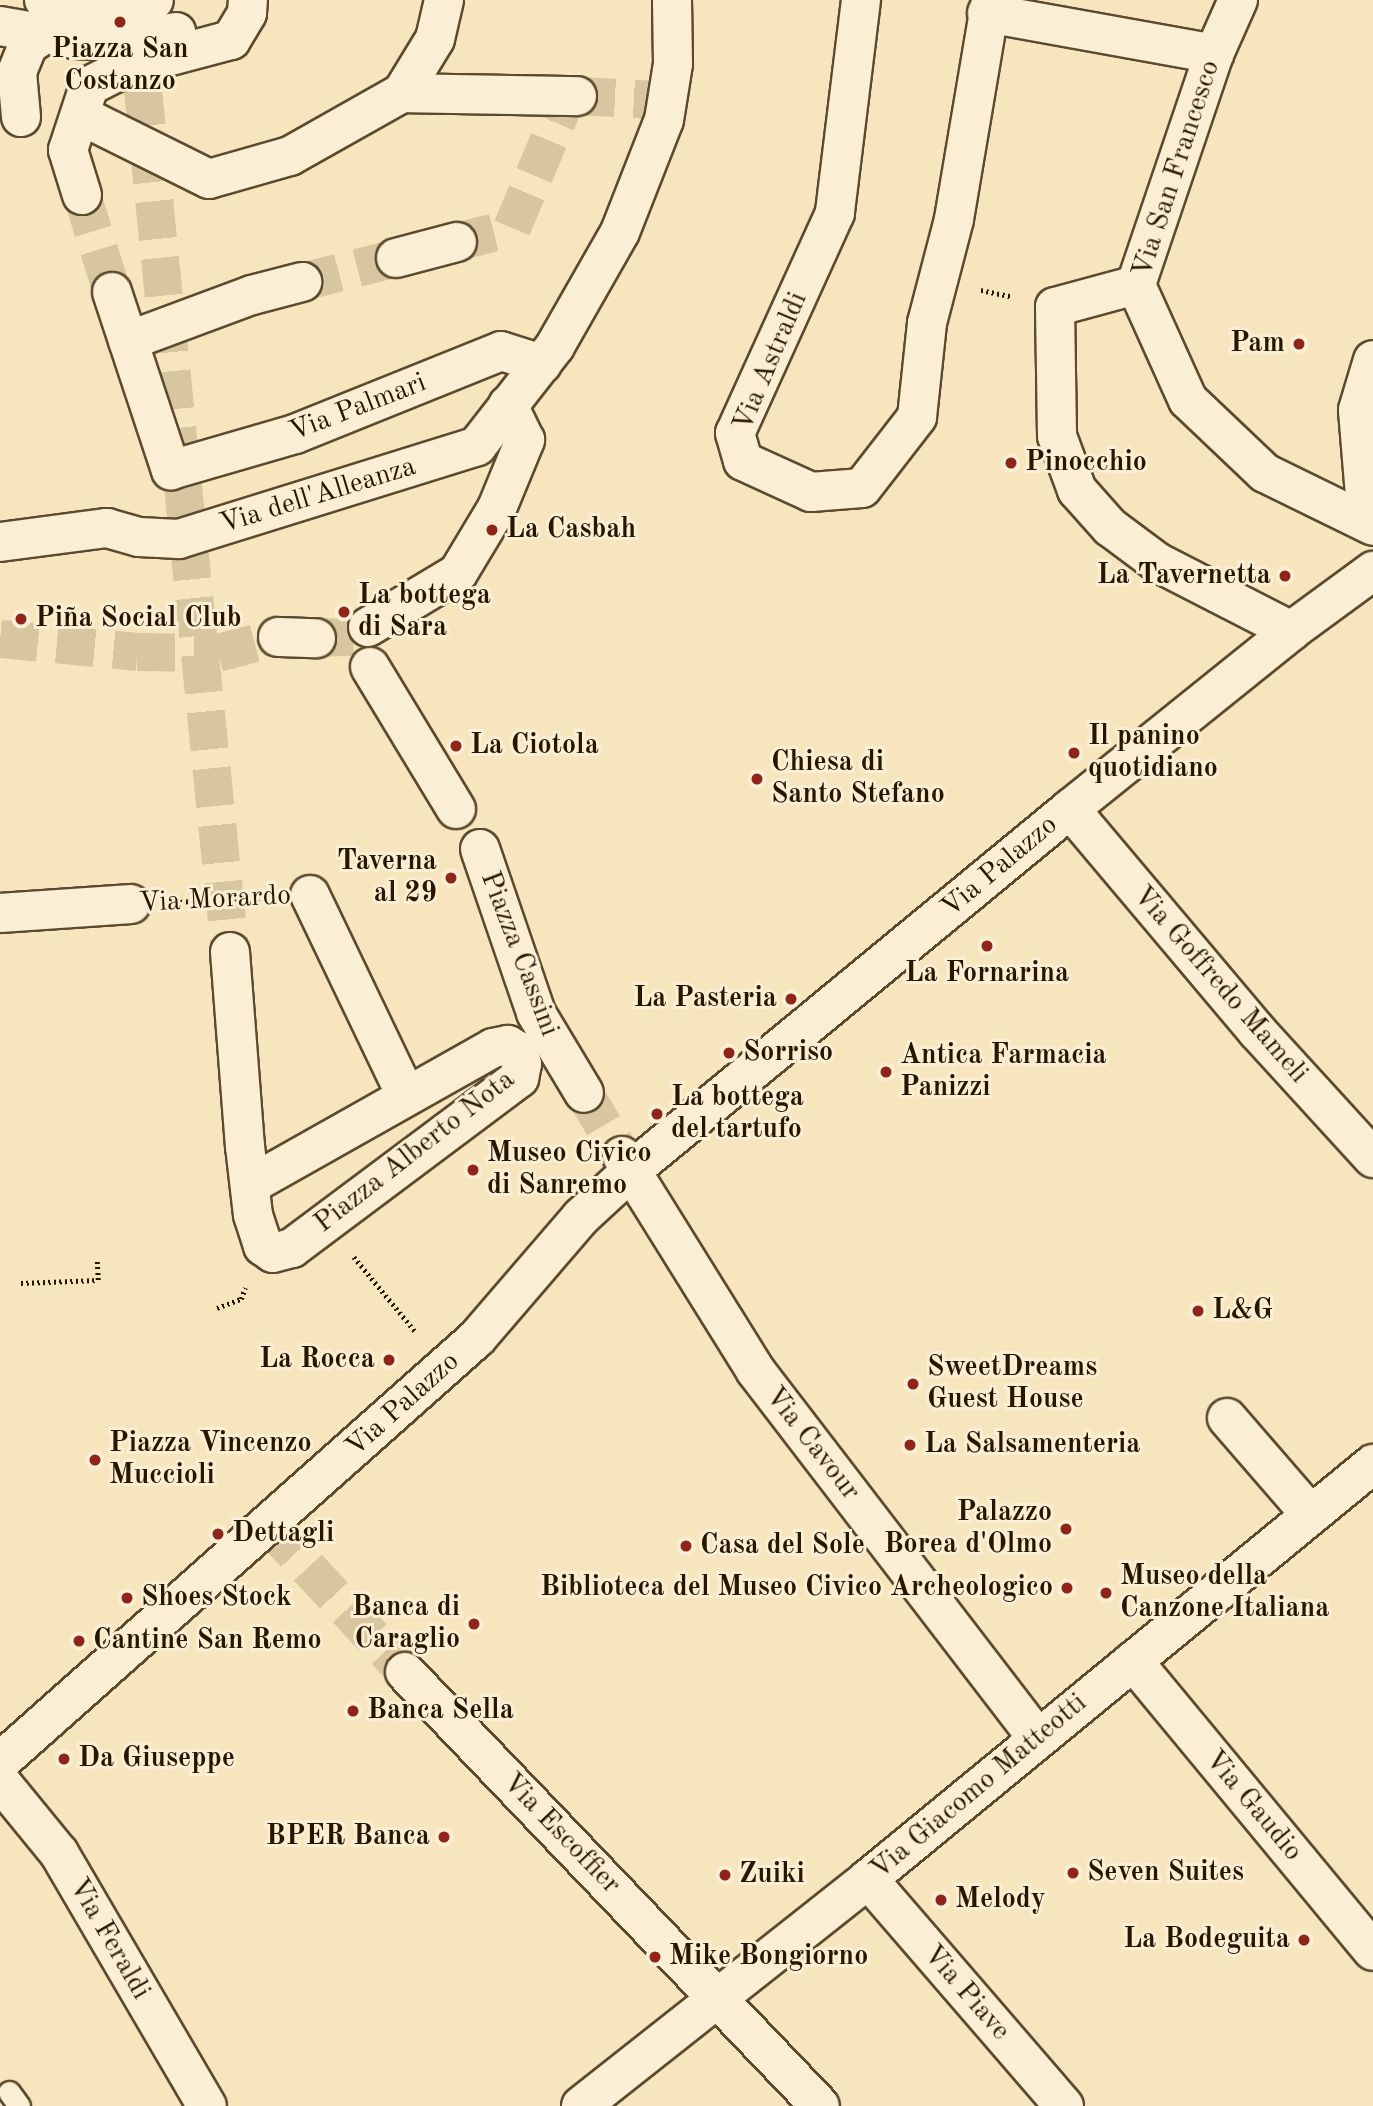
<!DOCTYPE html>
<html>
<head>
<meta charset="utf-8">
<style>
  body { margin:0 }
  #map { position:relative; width:1373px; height:2106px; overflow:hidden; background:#f7e5bd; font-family:"Old Standard TT",serif }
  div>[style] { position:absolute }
  .street-tunnel>* { height:38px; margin-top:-19px; transform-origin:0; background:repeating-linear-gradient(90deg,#d8c6a1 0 38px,transparent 0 57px) }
  .path>* { height:4.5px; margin-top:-2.25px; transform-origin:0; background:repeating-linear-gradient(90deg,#281700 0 2px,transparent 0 5.5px) }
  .roads { filter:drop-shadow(2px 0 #5c4a2f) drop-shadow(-2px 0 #5c4a2f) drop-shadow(0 2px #5c4a2f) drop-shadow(0 -2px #5c4a2f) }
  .lane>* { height:21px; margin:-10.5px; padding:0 10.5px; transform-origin:10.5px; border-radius:10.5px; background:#faeed4 }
  .street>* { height:38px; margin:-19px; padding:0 19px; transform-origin:19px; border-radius:19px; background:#faeed4 }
  .secondary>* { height:38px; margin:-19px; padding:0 19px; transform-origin:19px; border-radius:19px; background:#faeed4 }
  .dots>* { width:19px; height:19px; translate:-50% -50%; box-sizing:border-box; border:4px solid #faeed4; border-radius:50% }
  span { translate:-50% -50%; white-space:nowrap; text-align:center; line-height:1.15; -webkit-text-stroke:6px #faeed4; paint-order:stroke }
  .poi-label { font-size:28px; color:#281700; font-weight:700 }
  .right { translate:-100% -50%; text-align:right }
  .left { translate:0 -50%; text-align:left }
  .street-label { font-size:28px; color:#281700 }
</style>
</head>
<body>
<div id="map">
  <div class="street-tunnel">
    <div style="left:137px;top:31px;width:926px;rotate:84.23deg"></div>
    <div style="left:577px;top:96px;width:79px;rotate:2.9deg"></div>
    <div style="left:82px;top:195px;width:102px;rotate:72.8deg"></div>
    <div style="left:457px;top:242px;width:57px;rotate:-14.3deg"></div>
    <div style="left:512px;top:228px;width:134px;rotate:-67.2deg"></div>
    <div style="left:302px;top:282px;width:97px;rotate:-14.3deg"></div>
    <div style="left:316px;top:638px;width:37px;rotate:-2deg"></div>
    <div style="left:0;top:639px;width:138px;rotate:5.4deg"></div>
    <div style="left:137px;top:652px;width:81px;rotate:0.7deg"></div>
    <div style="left:218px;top:653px;width:62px;rotate:-14.9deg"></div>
    <div style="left:584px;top:1093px;width:74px;rotate:58.9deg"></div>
    <div style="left:269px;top:1526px;width:200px;rotate:47deg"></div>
  </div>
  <div class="path">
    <div style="left:981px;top:290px;width:30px;rotate:12deg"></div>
    <div style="left:175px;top:902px;width:89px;rotate:-2.6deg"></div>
    <div style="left:354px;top:1257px;width:96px;rotate:50.5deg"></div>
    <div style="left:21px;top:1283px;width:77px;rotate:-2.2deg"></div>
    <div style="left:98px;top:1280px;width:19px;rotate:-93deg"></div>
    <div style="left:217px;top:1308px;width:26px;rotate:-21deg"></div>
    <div style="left:241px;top:1299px;width:12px;rotate:-70deg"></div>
  </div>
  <div class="roads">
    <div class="lane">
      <div style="left:9px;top:2092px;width:17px;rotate:54deg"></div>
    </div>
    <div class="street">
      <div style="left:44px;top:0;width:53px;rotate:16.4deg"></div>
      <div style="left:95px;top:15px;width:24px;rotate:-5deg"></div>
      <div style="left:119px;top:13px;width:37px;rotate:-20deg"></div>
      <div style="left:861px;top:0;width:215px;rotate:97deg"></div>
      <div style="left:835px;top:213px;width:242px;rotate:114.4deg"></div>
      <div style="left:735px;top:433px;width:29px;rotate:74deg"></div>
      <div style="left:743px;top:461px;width:75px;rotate:24.5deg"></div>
      <div style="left:811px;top:492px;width:51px;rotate:-4.5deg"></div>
      <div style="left:862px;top:488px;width:90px;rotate:-52.2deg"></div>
      <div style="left:917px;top:417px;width:95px;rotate:-83.9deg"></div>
      <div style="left:927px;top:323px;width:107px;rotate:-75.4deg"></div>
      <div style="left:954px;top:219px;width:222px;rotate:-80.4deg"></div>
      <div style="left:1238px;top:0;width:59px;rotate:114deg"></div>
      <div style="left:1214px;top:54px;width:244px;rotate:108.7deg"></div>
      <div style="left:1136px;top:285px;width:126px;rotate:65.7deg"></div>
      <div style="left:1188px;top:400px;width:106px;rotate:43.5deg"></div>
      <div style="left:1265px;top:473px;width:120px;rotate:26.1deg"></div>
      <div style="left:987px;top:13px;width:231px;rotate:10.2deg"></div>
      <div style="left:0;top:26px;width:75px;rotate:10deg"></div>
      <div style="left:74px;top:39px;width:50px;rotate:2.3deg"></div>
      <div style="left:124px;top:41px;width:53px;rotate:-9.8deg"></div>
      <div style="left:402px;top:93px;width:175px;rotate:1deg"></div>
      <div style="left:80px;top:115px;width:144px;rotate:26.4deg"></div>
      <div style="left:209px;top:179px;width:84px;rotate:-15.9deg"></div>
      <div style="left:290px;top:156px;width:129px;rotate:-29.4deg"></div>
      <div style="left:402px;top:93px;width:63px;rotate:-58.6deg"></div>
      <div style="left:435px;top:39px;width:40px;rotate:-77deg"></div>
      <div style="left:21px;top:117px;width:45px;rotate:-95.1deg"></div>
      <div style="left:17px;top:72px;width:29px;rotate:-68deg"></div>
      <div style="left:28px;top:45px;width:22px;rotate:-34deg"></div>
      <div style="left:82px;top:195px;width:47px;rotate:-107.3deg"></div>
      <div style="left:68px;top:150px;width:67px;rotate:-71.8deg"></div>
      <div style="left:89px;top:86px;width:37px;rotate:-27deg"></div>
      <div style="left:122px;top:69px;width:113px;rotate:-14.9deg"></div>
      <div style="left:231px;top:40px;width:31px;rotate:-59deg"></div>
      <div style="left:247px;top:13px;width:13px;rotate:-86deg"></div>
      <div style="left:396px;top:258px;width:63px;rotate:-14.7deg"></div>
      <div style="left:1136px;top:285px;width:84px;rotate:164.8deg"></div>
      <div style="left:1055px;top:307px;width:129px;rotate:89.1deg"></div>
      <div style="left:1057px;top:436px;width:58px;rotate:69.7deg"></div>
      <div style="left:1077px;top:490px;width:50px;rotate:48.3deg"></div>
      <div style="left:1110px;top:527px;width:59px;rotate:36.7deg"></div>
      <div style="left:1157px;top:562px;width:151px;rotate:27.2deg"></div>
      <div style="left:112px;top:292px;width:188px;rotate:71.7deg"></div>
      <div style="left:171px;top:470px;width:129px;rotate:-16.2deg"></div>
      <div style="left:295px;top:434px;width:222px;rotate:-21.9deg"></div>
      <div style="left:501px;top:351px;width:43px;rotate:17.6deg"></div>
      <div style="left:128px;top:341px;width:132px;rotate:-20.4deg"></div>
      <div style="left:252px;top:295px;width:52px;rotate:-14.6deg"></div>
      <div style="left:1367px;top:520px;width:110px;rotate:-94.7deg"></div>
      <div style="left:1358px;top:410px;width:52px;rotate:-73.3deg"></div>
      <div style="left:0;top:542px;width:108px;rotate:-7.5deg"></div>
      <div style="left:107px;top:528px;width:33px;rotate:16deg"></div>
      <div style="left:139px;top:537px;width:40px;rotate:2.9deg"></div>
      <div style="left:179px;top:539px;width:312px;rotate:-17.3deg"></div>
      <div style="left:477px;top:446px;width:127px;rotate:-52deg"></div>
      <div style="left:555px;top:346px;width:131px;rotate:-60.3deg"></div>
      <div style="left:620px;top:232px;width:120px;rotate:-68.6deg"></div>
      <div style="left:664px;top:120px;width:57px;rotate:-80.9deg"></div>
      <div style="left:673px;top:64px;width:64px;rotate:-90.9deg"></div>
      <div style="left:368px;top:627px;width:105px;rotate:-31deg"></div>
      <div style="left:458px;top:573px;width:76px;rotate:-59deg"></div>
      <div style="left:497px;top:508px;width:74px;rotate:-67.6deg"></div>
      <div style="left:525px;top:440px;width:39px;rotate:-116deg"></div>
      <div style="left:278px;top:637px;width:38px;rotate:2deg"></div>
      <div style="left:370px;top:667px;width:166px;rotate:58.8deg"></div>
      <div style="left:1070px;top:809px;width:290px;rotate:49.9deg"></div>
      <div style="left:1257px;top:1031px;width:172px;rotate:47.6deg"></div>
      <div style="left:480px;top:849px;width:173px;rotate:71.1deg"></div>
      <div style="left:536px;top:1013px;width:93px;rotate:59deg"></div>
      <div style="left:310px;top:895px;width:204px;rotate:64.4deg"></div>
      <div style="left:0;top:913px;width:131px;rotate:-3.9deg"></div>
      <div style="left:230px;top:952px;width:195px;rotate:85.6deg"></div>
      <div style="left:245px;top:1146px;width:69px;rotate:83.4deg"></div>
      <div style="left:253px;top:1215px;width:33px;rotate:72deg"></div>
      <div style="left:263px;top:1246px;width:12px;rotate:35deg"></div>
      <div style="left:273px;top:1253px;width:20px;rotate:-15deg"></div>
      <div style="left:292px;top:1248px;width:284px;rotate:-36.8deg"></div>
      <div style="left:519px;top:1078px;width:14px;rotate:-78deg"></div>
      <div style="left:522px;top:1064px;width:14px;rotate:-107deg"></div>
      <div style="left:518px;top:1051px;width:12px;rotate:-149deg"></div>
      <div style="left:508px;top:1045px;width:15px;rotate:169deg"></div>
      <div style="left:493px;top:1048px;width:279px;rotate:150.6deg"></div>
      <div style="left:622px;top:1156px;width:252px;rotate:58.1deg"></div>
      <div style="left:755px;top:1370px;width:463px;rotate:52.5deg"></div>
      <div style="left:1227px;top:1418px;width:128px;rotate:49.1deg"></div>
      <div style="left:1133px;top:1661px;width:376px;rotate:50.4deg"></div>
      <div style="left:405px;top:1672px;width:600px;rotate:46.28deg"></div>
      <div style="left:0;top:1762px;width:638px;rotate:-41.63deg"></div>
      <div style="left:477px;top:1338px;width:160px;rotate:-49.3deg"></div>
      <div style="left:581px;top:1217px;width:69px;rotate:-42.7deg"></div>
      <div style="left:632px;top:1170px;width:568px;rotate:-39.5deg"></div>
      <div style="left:1070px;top:809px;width:284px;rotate:-38.8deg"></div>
      <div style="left:1291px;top:631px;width:102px;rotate:-36.2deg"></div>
      <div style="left:868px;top:1879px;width:300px;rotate:49.2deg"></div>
      <div style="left:581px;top:2106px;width:366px;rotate:-38.3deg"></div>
      <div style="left:868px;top:1879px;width:654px;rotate:-39.41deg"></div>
    </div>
    <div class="secondary">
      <div style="left:0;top:1781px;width:93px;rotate:50.7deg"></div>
      <div style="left:59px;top:1853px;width:293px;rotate:59.7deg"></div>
    </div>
  </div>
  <div class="dots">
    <div style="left:120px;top:22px;background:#8f2418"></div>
    <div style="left:1299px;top:344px;background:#8f2418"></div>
    <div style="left:1011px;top:463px;background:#8f2418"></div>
    <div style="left:492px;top:530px;background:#8f2418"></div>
    <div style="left:1285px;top:576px;background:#8f2418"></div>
    <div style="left:344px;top:612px;background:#8f2418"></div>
    <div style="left:21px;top:619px;background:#8f2418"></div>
    <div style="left:456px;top:746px;background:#8f2418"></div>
    <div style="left:1074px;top:753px;background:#8f2418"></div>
    <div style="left:757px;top:779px;background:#8f2418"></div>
    <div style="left:451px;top:878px;background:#8f2418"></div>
    <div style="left:987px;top:946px;background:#8f2418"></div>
    <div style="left:791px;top:999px;background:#8f2418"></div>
    <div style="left:729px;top:1053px;background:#8f2418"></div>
    <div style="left:886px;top:1072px;background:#8f2418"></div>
    <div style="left:657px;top:1114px;background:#8f2418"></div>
    <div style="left:473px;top:1170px;background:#8f2418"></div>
    <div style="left:1198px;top:1311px;background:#8f2418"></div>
    <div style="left:389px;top:1360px;background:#8f2418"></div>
    <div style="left:913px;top:1384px;background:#8f2418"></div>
    <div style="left:910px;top:1445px;background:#8f2418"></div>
    <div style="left:95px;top:1460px;background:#8f2418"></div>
    <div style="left:1066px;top:1529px;background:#8f2418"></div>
    <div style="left:218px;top:1534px;background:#8f2418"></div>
    <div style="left:686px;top:1546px;background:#8f2418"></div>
    <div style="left:1067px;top:1588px;background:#8f2418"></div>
    <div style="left:1106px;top:1593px;background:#8f2418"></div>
    <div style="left:127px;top:1598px;background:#8f2418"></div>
    <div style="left:474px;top:1624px;background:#8f2418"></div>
    <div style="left:79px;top:1641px;background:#8f2418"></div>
    <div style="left:353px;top:1711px;background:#8f2418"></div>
    <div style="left:64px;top:1759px;background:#8f2418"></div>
    <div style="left:444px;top:1837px;background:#8f2418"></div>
    <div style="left:1073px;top:1873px;background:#8f2418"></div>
    <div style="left:725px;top:1875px;background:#8f2418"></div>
    <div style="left:941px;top:1900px;background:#8f2418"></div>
    <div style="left:1304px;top:1940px;background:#8f2418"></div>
    <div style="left:655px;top:1957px;background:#8f2418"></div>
  </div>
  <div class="poi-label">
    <span style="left:120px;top:66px">Piazza San<br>Costanzo</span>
    <span class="right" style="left:1285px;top:344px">Pam</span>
    <span class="left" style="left:1025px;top:463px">Pinocchio</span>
    <span class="left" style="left:506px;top:530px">La Casbah</span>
    <span class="right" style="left:1271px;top:576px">La Tavernetta</span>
    <span class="left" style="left:358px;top:612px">La bottega<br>di Sara</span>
    <span class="left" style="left:35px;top:619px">Piña Social Club</span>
    <span class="left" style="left:1088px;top:753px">Il panino<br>quotidiano</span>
    <span class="left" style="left:470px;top:746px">La Ciotola</span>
    <span class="left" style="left:771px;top:779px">Chiesa di<br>Santo Stefano</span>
    <span class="right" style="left:437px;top:878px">Taverna<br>al 29</span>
    <span style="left:987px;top:974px">La Fornarina</span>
    <span class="right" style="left:777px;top:999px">La Pasteria</span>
    <span class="left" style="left:743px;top:1053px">Sorriso</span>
    <span class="left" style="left:900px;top:1072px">Antica Farmacia<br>Panizzi</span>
    <span class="left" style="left:671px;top:1114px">La bottega<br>del tartufo</span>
    <span class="left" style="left:487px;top:1170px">Museo Civico<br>di Sanremo</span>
    <span class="left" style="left:1212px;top:1311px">L&amp;G</span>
    <span class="right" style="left:375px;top:1360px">La Rocca</span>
    <span class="left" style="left:927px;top:1384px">SweetDreams<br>Guest House</span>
    <span class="left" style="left:109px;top:1460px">Piazza Vincenzo<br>Muccioli</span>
    <span class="left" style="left:924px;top:1445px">La Salsamenteria</span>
    <span class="right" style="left:1052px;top:1529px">Palazzo<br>Borea d'Olmo</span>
    <span class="left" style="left:232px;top:1534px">Dettagli</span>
    <span class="left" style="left:700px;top:1546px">Casa del Sole</span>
    <span class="left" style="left:1120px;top:1593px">Museo della<br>Canzone Italiana</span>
    <span class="right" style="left:1053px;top:1588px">Biblioteca del Museo Civico Archeologico</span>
    <span class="left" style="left:141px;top:1598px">Shoes Stock</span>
    <span class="right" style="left:460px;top:1624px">Banca di<br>Caraglio</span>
    <span class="left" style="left:93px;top:1641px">Cantine San Remo</span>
    <span class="left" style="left:367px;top:1711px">Banca Sella</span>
    <span class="left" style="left:78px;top:1759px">Da Giuseppe</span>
    <span class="right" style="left:430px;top:1837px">BPER Banca</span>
    <span class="left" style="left:1087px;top:1873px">Seven Suites</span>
    <span class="left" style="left:739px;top:1875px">Zuiki</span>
    <span class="left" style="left:955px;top:1900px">Melody</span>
    <span class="right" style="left:1290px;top:1940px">La Bodeguita</span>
    <span class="left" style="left:669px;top:1957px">Mike Bongiorno</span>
  </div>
  <div class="street-label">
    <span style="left:1177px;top:169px;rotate:-72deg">Via San Francesco</span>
    <span style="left:771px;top:362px;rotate:-67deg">Via Astraldi</span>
    <span style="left:358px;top:408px;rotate:-21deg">Via Palmari</span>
    <span style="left:318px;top:496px;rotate:-17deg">Via dell'Alleanza</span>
    <span style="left:1000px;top:867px;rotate:-40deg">Via Palazzo</span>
    <span style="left:215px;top:900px;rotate:-3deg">Via Morardo</span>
    <span style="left:519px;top:954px;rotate:69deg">Piazza Cassini</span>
    <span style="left:1220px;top:985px;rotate:49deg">Via Goffredo Mameli</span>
    <span style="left:415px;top:1152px;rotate:-38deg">Piazza Alberto Nota</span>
    <span style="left:403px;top:1405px;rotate:-42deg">Via Palazzo</span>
    <span style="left:812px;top:1444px;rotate:52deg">Via Cavour</span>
    <span style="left:979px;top:1787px;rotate:-40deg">Via Giacomo Matteotti</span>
    <span style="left:1253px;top:1806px;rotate:50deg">Via Gaudio</span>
    <span style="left:561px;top:1834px;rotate:46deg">Via Escoffier</span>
    <span style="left:109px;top:1939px;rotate:60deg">Via Feraldi</span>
    <span style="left:966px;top:1993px;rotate:49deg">Via Piave</span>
  </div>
</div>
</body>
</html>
